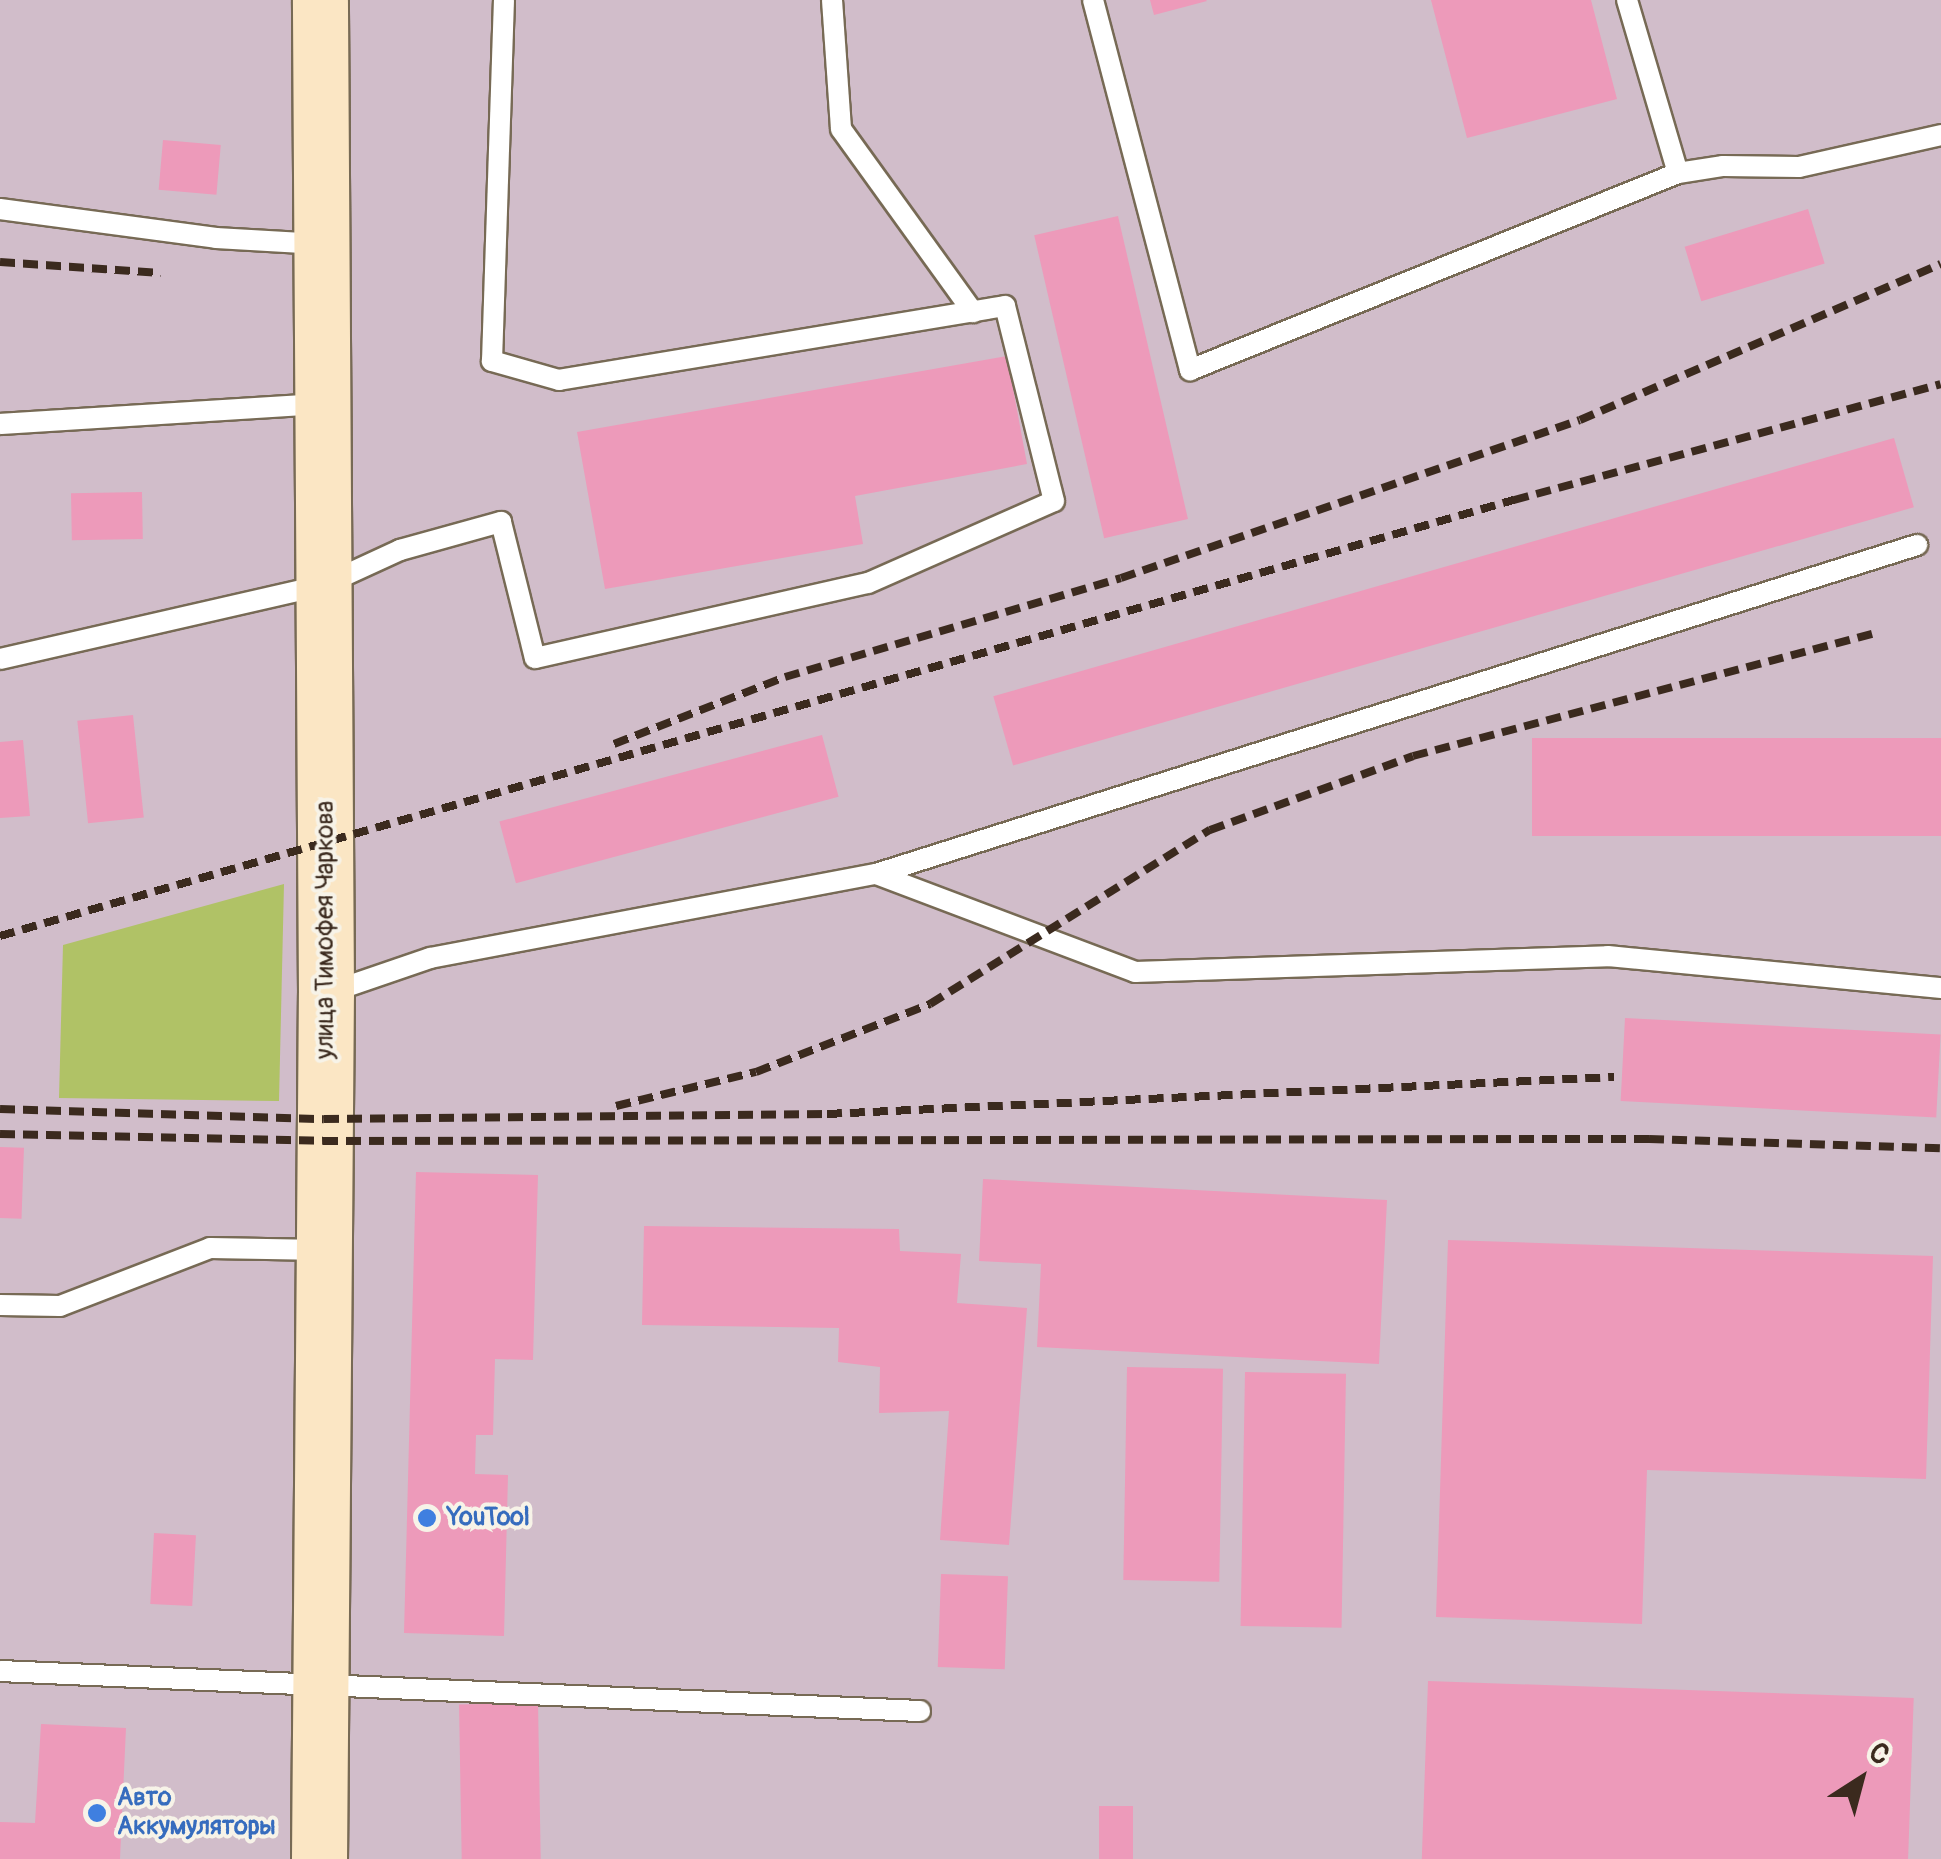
<!DOCTYPE html>
<html>
<head>
<meta charset="utf-8">
<style>
  body { margin:0 }
  #map { position:relative; width:1941px; height:1859px; overflow:hidden; background:#e7e0bc; font-family:Pangolin,sans-serif }
  div>[style] { position:absolute }
  .industrial>* { inset:0; background:#d1bdca; transform-origin:0 0 }
  .green>* { inset:0; background:#b0c266 }
  .building>* { inset:0; background:#ed9aba; transform-origin:0 0 }
  .roads { filter:drop-shadow(2px 0 #776a55) drop-shadow(-2px 0 #776a55) drop-shadow(0 2px #776a55) drop-shadow(0 -2px #776a55) }
  .service>* { height:20px; margin:-10px; padding:0 10px; transform-origin:10px; border-radius:10px; background:#fff }
  .secondary>* { height:55px; margin:-27.5px; padding:0 27.5px; transform-origin:27.5px; border-radius:27.5px; background:#fbe6c4 }
  .rail>* { height:8px; margin-top:-4px; transform-origin:0; background:repeating-linear-gradient(90deg,#3b2a1e 0 15px,transparent 0 23px) }
  .dots>* { width:28px; height:28px; translate:-50% -50%; box-sizing:border-box; border:5px solid #f7f3e8; border-radius:50% }
  span { translate:-50% -50%; white-space:nowrap; text-align:center; line-height:1.15; -webkit-text-stroke:8px #f7f3e8; paint-order:stroke }
  .street-label { font-size:25px; color:#3b2a1e }
  .shop-label { font-size:25px; color:#366cbe; font-weight:700 }
  .left { translate:0 -50%; text-align:left }
  .north { position:absolute; left:1811px; top:1729px; width:100px; height:100px; -webkit-text-stroke:8px #f7f3e8; paint-order:stroke; rotate:36deg; font-size:28px; font-weight:700; line-height:40px; text-align:center; color:#3b2a1e }
  .north::after { content:''; display:block; margin:auto; width:35px; height:45px; background:#3b2a1e; clip-path:polygon(50% 0,100% 100%,50% 72%,0 100%) }
</style>
</head>
<body>
<div id="map">
  <div class="industrial">
    <div style="left:0;top:0;width:1941px;height:1859px"></div>
  </div>
  <div class="green">
    <div style="clip-path:polygon(284px 884px,279px 1101px,59px 1098px,63px 945px)"></div>
  </div>
  <div class="building">
    <div style="clip-path:polygon(1150px 0,1206px 0,1207px 1px,1154px 15px)"></div>
    <div style="clip-path:polygon(1431px 0,1591px 0,1617px 99px,1467px 138px)"></div>
    <div style="left:163px;top:140px;width:58px;height:50px;rotate:5deg"></div>
    <div style="left:1808px;top:209px;width:57px;height:129px;rotate:73deg"></div>
    <div style="left:1118px;top:216px;width:311px;height:86px;rotate:77deg"></div>
    <div style="clip-path:polygon(1007px 356px,1027px 464px,855px 496px,863px 544px,605px 589px,577px 432px)"></div>
    <div style="left:1894px;top:438px;width:72px;height:937px;rotate:74deg"></div>
    <div style="left:142px;top:492px;width:47px;height:71px;rotate:89deg"></div>
    <div style="left:133px;top:715px;width:103px;height:56px;rotate:84deg"></div>
    <div style="left:822px;top:735px;width:64px;height:334px;rotate:75deg"></div>
    <div style="left:1941px;top:738px;width:98px;height:409px;rotate:90deg"></div>
    <div style="clip-path:polygon(23px 740px,30px 816px,0 818px,0 742px)"></div>
    <div style="left:1625px;top:1018px;width:316px;height:83px;rotate:3deg"></div>
    <div style="left:0;top:1147px;width:24px;height:71px;rotate:2deg"></div>
    <div style="clip-path:polygon(416px 1172px,538px 1175px,533px 1360px,495px 1359px,493px 1435px,476px 1435px,475px 1474px,508px 1475px,504px 1636px,404px 1633px)"></div>
    <div style="clip-path:polygon(983px 1179px,1387px 1200px,1379px 1364px,1037px 1347px,1041px 1264px,979px 1261px)"></div>
    <div style="clip-path:polygon(644px 1226px,899px 1229px,900px 1251px,961px 1254px,957px 1303px,1027px 1308px,1009px 1545px,940px 1540px,949px 1411px,879px 1413px,880px 1367px,838px 1362px,839px 1328px,642px 1325px)"></div>
    <div style="clip-path:polygon(1448px 1240px,1933px 1256px,1926px 1479px,1647px 1470px,1642px 1624px,1436px 1617px)"></div>
    <div style="left:1127px;top:1367px;width:96px;height:213px;rotate:1deg"></div>
    <div style="left:1245px;top:1372px;width:101px;height:254px;rotate:1deg"></div>
    <div style="left:154px;top:1533px;width:42px;height:71px;rotate:3deg"></div>
    <div style="left:941px;top:1574px;width:67px;height:93px;rotate:2deg"></div>
    <div style="left:1428px;top:1681px;width:486px;height:178px;rotate:2deg"></div>
    <div style="left:538px;top:1703px;width:156px;height:79px;rotate:89deg"></div>
    <div style="clip-path:polygon(41px 1724px,126px 1728px,120px 1859px,0 1859px,0 1822px,35px 1823px)"></div>
    <div style="left:1099px;top:1806px;width:34px;height:53px"></div>
  </div>
  <div class="roads">
    <div class="service">
      <div style="left:832px;top:0;width:129px;rotate:86deg"></div>
      <div style="left:841px;top:129px;width:226px;rotate:54.2deg"></div>
      <div style="left:1093px;top:0;width:383px;rotate:75.3deg"></div>
      <div style="left:1190px;top:370px;width:526px;rotate:-21.98deg"></div>
      <div style="left:1627px;top:0;width:180px;rotate:73.6deg"></div>
      <div style="left:1678px;top:173px;width:46px;rotate:-8.8deg"></div>
      <div style="left:1723px;top:166px;width:76px;rotate:0.8deg"></div>
      <div style="left:1799px;top:167px;width:146px;rotate:-12.7deg"></div>
      <div style="left:0;top:209px;width:218px;rotate:7.6deg"></div>
      <div style="left:216px;top:238px;width:104px;rotate:3.3deg"></div>
      <div style="left:0;top:424px;width:322px;rotate:-3.6deg"></div>
      <div style="left:0;top:659px;width:332px;rotate:-12.9deg"></div>
      <div style="left:324px;top:585px;width:84px;rotate:-24.7deg"></div>
      <div style="left:400px;top:550px;width:105px;rotate:-15.5deg"></div>
      <div style="left:501px;top:522px;width:140px;rotate:76deg"></div>
      <div style="left:535px;top:658px;width:341px;rotate:-12.7deg"></div>
      <div style="left:868px;top:583px;width:203px;rotate:-23.8deg"></div>
      <div style="left:1054px;top:501px;width:201px;rotate:-104.1deg"></div>
      <div style="left:1005px;top:306px;width:452px;rotate:170.6deg"></div>
      <div style="left:559px;top:380px;width:70px;rotate:-164.2deg"></div>
      <div style="left:492px;top:361px;width:361px;rotate:-88.1deg"></div>
      <div style="left:876px;top:874px;width:1092px;rotate:-17.54deg"></div>
      <div style="left:328px;top:993px;width:108px;rotate:-18.9deg"></div>
      <div style="left:430px;top:958px;width:454px;rotate:-10.7deg"></div>
      <div style="left:876px;top:874px;width:277px;rotate:20.7deg"></div>
      <div style="left:1135px;top:972px;width:473px;rotate:-1.9deg"></div>
      <div style="left:1608px;top:956px;width:335px;rotate:5.5deg"></div>
      <div style="left:0;top:1305px;width:60px;rotate:1deg"></div>
      <div style="left:60px;top:1306px;width:161px;rotate:-21.1deg"></div>
      <div style="left:210px;top:1248px;width:113px;rotate:1deg"></div>
      <div style="left:0;top:1671px;width:921px;rotate:2.49deg"></div>
    </div>
    <div class="secondary">
      <div style="left:319px;top:1859px;width:866px;rotate:-89.54deg"></div>
      <div style="left:326px;top:993px;width:993px;rotate:-90.35deg"></div>
    </div>
  </div>
  <div class="rail">
    <div style="left:0;top:262px;width:161px;rotate:3.9deg"></div>
    <div style="left:614px;top:744px;width:184px;rotate:-21.4deg"></div>
    <div style="left:785px;top:677px;width:350px;rotate:-16.4deg"></div>
    <div style="left:1121px;top:578px;width:485px;rotate:-19deg"></div>
    <div style="left:1580px;top:420px;width:393px;rotate:-23.4deg"></div>
    <div style="left:0;top:936px;width:1576px;rotate:-16.07deg"></div>
    <div style="left:1514px;top:500px;width:442px;rotate:-15.2deg"></div>
    <div style="left:616px;top:1106px;width:144px;rotate:-13.7deg"></div>
    <div style="left:756px;top:1072px;width:187px;rotate:-21.3deg"></div>
    <div style="left:930px;top:1004px;width:330px;rotate:-31.9deg"></div>
    <div style="left:1210px;top:830px;width:216px;rotate:-20deg"></div>
    <div style="left:1413px;top:756px;width:478px;rotate:-14.9deg"></div>
    <div style="left:0;top:1109px;width:324px;rotate:1.8deg"></div>
    <div style="left:324px;top:1119px;width:503px;rotate:-0.57deg"></div>
    <div style="left:827px;top:1114px;width:788px;rotate:-2.69deg"></div>
    <div style="left:0;top:1134px;width:323px;rotate:1.2deg"></div>
    <div style="left:323px;top:1141px;width:1326px;rotate:-0.09deg"></div>
    <div style="left:1649px;top:1139px;width:292px;rotate:1.8deg"></div>
  </div>
  <div class="dots">
    <div style="left:427px;top:1518px;background:#3f7fe0"></div>
    <div style="left:97px;top:1813px;background:#3f7fe0"></div>
  </div>
  <div class="street-label">
    <span style="left:326px;top:930px;rotate:-90deg">улица Тимофея Чаркова</span>
  </div>
  <div class="shop-label">
    <span class="left" style="left:447px;top:1518px">YouTool</span>
    <span class="left" style="left:117px;top:1813px">Авто<br>Аккумуляторы</span>
  </div>
  <div class="north">С</div>
</div>
</body>
</html>
